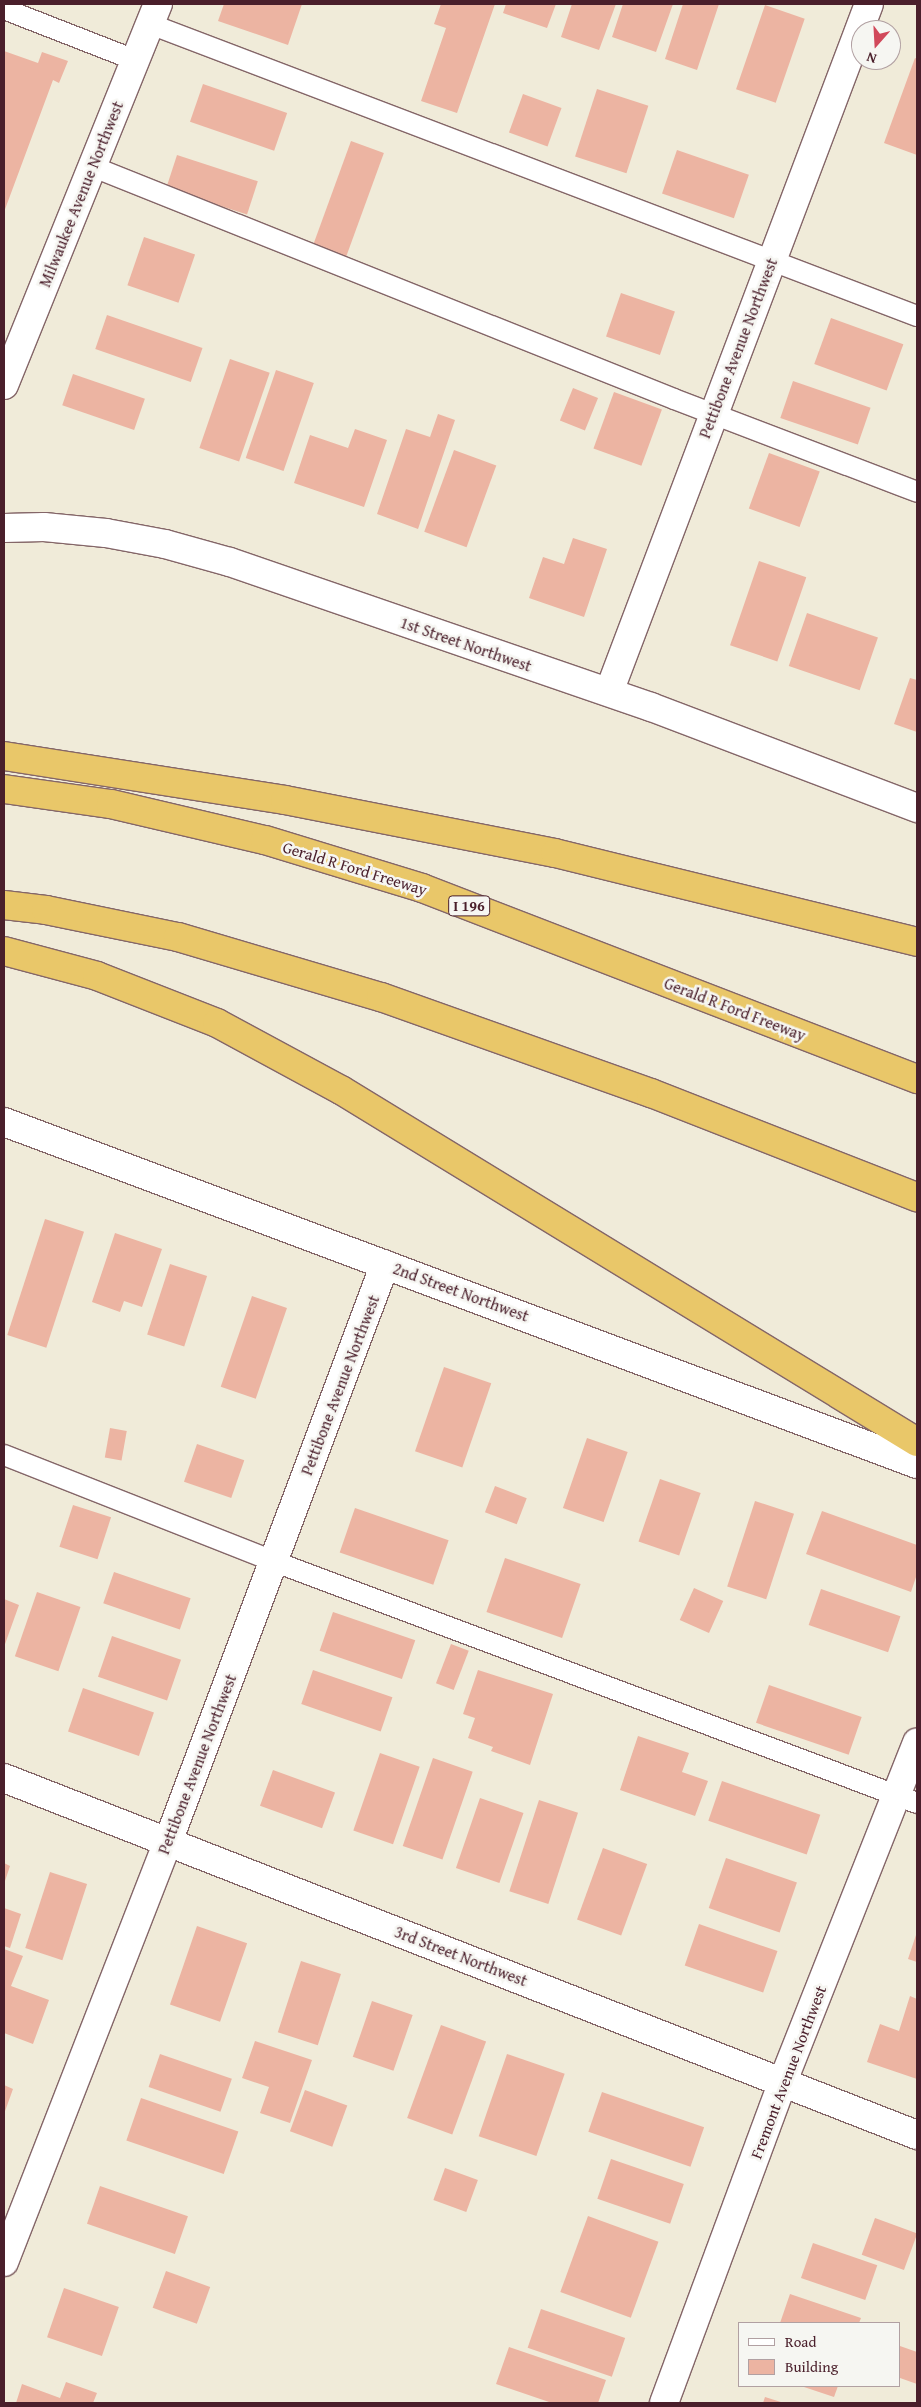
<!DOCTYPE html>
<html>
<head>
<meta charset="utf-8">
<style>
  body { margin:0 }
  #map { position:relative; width:921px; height:2407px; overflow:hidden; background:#f0ebd9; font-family:"Gentium Book Plus",serif }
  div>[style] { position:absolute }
  .building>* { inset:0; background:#ecb4a2; transform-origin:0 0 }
  .roads { filter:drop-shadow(1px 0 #846668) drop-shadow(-1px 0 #846668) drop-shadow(0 1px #846668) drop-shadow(0 -1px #846668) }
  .service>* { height:20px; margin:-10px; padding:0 10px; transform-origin:10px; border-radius:10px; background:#fff }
  .minor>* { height:28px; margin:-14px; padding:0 14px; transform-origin:14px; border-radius:14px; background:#fff }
  .tertiary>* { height:28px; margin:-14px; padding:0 14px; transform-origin:14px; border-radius:14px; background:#fff }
  .motorway>* { height:28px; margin:-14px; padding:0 14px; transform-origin:14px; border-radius:14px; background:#e9c769 }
  span { translate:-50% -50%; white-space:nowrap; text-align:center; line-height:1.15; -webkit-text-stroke:5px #f6f6f2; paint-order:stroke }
  .shield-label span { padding:1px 4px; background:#f6f6f2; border:1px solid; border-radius:4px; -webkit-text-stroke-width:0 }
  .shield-label { font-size:15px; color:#4a1f2b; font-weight:700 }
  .street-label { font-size:16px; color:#4a1f2b }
  .frame { position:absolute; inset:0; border:5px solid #4a1f2b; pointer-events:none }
  .legend { position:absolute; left:738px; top:2322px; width:162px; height:65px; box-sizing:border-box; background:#f6f6f2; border:1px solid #b1a0a2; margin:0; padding:6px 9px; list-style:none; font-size:15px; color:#4a1f2b }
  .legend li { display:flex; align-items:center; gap:10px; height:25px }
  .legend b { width:25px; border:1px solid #b1a0a2 }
  .north { position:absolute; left:851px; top:20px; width:50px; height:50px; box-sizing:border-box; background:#f6f6f2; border:1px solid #b1a0a2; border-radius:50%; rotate:199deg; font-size:14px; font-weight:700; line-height:20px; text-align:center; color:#4a1f2b }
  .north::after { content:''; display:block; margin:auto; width:18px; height:22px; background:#d1495b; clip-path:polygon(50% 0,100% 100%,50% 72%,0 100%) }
</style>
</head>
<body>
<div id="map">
  <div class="building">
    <div style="clip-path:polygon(224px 4px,302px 4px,288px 45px,218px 21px)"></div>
    <div style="clip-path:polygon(441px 4px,495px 4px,457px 113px,421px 101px,446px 28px,434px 24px)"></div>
    <div style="clip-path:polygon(506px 4px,556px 4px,547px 28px,503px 13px)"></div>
    <div style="clip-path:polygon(572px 4px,616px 4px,599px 50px,561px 37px)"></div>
    <div style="clip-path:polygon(623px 4px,673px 4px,656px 52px,612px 37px)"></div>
    <div style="clip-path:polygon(683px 4px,719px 4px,697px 70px,665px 59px)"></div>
    <div style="left:765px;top:5px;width:42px;height:89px;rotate:19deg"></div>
    <div style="clip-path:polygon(4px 51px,38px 63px,42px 52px,68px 61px,59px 83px,53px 80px,4px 212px)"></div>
    <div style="clip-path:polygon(915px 58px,917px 59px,917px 155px,884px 143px)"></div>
    <div style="left:203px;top:84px;width:89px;height:40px;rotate:19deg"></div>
    <div style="left:597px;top:89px;width:54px;height:71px;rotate:18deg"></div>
    <div style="left:523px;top:94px;width:41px;height:41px;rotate:20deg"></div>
    <div style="left:351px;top:141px;width:35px;height:111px;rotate:20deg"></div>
    <div style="left:677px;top:150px;width:76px;height:46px;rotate:19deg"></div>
    <div style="left:177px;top:155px;width:85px;height:35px;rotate:18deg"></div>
    <div style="left:144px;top:237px;width:54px;height:51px;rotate:19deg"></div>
    <div style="left:621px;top:293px;width:57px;height:46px;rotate:19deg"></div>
    <div style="left:107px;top:315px;width:101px;height:36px;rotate:19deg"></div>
    <div style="left:831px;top:318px;width:77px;height:49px;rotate:20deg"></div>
    <div style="left:230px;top:359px;width:42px;height:94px;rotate:19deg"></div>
    <div style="left:276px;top:370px;width:40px;height:93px;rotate:19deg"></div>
    <div style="left:73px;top:374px;width:76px;height:33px;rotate:19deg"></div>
    <div style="left:793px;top:381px;width:82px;height:39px;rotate:19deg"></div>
    <div style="left:573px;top:388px;width:27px;height:35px;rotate:22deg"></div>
    <div style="left:614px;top:392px;width:51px;height:60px;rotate:20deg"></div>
    <div style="clip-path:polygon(438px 414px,455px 420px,418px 529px,377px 514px,406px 429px,430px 437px)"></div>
    <div style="clip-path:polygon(355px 429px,387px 440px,364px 507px,294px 483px,310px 435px,348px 448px)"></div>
    <div style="left:454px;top:450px;width:45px;height:87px;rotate:20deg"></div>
    <div style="left:769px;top:453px;width:54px;height:59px;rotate:20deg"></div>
    <div style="clip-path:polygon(573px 538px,607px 549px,584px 617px,529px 598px,543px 557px,564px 564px)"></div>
    <div style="left:759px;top:561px;width:50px;height:89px;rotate:19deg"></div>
    <div style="left:807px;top:613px;width:75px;height:56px;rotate:19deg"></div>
    <div style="clip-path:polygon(910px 678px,917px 680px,917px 732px,894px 724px)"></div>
    <div style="left:45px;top:1219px;width:41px;height:122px;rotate:18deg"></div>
    <div style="clip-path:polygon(115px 1233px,162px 1249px,142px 1307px,124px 1301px,120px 1312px,92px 1302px)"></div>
    <div style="left:170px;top:1264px;width:39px;height:74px;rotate:18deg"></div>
    <div style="left:252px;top:1296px;width:37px;height:96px;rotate:19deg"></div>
    <div style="left:444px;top:1367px;width:50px;height:89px;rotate:19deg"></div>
    <div style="left:110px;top:1428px;width:17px;height:30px;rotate:10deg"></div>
    <div style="left:587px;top:1438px;width:43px;height:74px;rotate:19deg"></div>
    <div style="left:197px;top:1444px;width:50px;height:40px;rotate:19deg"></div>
    <div style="left:660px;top:1479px;width:43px;height:66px;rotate:19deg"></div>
    <div style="left:495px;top:1486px;width:34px;height:28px;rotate:21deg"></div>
    <div style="left:755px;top:1501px;width:41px;height:90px;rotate:18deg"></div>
    <div style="left:73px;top:1505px;width:40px;height:44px;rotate:18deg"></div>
    <div style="left:355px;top:1508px;width:99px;height:47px;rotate:19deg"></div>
    <div style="clip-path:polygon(822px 1511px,917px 1545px,917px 1574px,911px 1592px,806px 1554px)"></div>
    <div style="left:505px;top:1558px;width:80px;height:57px;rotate:19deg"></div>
    <div style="left:114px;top:1572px;width:81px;height:33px;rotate:19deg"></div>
    <div style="left:694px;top:1588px;width:32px;height:35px;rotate:24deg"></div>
    <div style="left:821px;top:1589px;width:84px;height:38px;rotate:19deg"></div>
    <div style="left:37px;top:1592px;width:46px;height:68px;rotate:19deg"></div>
    <div style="clip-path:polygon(4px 1599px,19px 1605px,4px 1647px)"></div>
    <div style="left:333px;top:1612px;width:87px;height:41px;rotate:19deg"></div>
    <div style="left:112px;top:1636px;width:73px;height:43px;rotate:19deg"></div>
    <div style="left:451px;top:1644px;width:19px;height:42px;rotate:21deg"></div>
    <div style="left:313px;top:1670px;width:84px;height:36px;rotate:19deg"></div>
    <div style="clip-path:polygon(478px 1670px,553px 1694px,530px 1765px,491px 1751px,493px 1747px,468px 1738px,475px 1718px,463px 1714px)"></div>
    <div style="left:769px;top:1685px;width:98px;height:40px;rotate:19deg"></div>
    <div style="left:83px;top:1688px;width:75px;height:46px;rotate:19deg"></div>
    <div style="clip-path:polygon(638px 1736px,689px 1753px,682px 1772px,708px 1781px,695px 1816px,620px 1790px)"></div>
    <div style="left:380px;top:1753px;width:42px;height:82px;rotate:19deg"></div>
    <div style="left:433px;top:1758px;width:42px;height:93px;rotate:19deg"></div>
    <div style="left:273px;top:1770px;width:66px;height:38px;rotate:20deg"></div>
    <div style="left:722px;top:1781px;width:104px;height:42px;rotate:19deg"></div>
    <div style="left:480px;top:1798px;width:46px;height:74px;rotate:19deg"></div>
    <div style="left:539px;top:1800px;width:41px;height:96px;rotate:18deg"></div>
    <div style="left:603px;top:1848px;width:47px;height:76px;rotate:20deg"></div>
    <div style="left:726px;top:1858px;width:75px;height:53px;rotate:19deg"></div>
    <div style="clip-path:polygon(4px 1863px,10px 1866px,4px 1884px)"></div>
    <div style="left:50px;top:1872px;width:39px;height:80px;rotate:18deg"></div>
    <div style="clip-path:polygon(4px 1908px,21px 1914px,10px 1948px,4px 1946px)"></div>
    <div style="left:699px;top:1924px;width:83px;height:44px;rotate:19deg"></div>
    <div style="left:197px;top:1926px;width:53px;height:83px;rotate:19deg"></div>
    <div style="clip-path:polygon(917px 1932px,917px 1962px,908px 1959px)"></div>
    <div style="clip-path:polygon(4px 1949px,23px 1956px,11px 1986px,49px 2000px,33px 2044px,4px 2033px)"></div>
    <div style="left:301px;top:1961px;width:42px;height:75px;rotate:18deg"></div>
    <div style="clip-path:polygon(910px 1996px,917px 1999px,917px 2079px,867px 2062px,880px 2024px,899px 2031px)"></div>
    <div style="left:372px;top:2001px;width:43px;height:59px;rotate:19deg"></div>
    <div style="left:441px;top:2025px;width:48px;height:99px;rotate:20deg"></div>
    <div style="clip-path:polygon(255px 2041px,312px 2060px,290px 2123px,260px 2113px,269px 2087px,242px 2078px)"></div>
    <div style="left:160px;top:2054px;width:76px;height:35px;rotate:19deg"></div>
    <div style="left:507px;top:2054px;width:61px;height:87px;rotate:19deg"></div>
    <div style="clip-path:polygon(4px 2085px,13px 2089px,4px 2114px)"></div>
    <div style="left:305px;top:2090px;width:45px;height:44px;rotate:20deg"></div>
    <div style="left:602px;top:2092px;width:108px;height:42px;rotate:19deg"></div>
    <div style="left:141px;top:2098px;width:103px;height:45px;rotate:19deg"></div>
    <div style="left:611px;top:2159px;width:77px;height:42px;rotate:19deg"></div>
    <div style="left:445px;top:2168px;width:35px;height:34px;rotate:20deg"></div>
    <div style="left:100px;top:2186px;width:93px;height:40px;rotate:19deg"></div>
    <div style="left:588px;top:2216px;width:75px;height:81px;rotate:20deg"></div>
    <div style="left:875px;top:2218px;width:45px;height:39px;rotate:20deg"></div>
    <div style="left:813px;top:2243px;width:68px;height:37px;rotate:19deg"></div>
    <div style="left:166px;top:2271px;width:47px;height:39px;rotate:20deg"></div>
    <div style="left:64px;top:2288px;width:58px;height:52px;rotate:19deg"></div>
    <div style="clip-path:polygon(790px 2294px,861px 2318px,859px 2323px,780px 2323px)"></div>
    <div style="left:541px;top:2309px;width:89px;height:41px;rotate:19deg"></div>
    <div style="clip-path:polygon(900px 2346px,917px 2352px,917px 2384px,900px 2378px)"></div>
    <div style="clip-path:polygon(509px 2347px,606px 2380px,598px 2403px,552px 2403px,496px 2384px)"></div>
    <div style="clip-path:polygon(66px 2382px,97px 2393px,93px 2403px,16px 2403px,22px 2384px,60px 2398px)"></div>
    <div style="clip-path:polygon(801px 2386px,838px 2386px,834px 2397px)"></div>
    <div style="clip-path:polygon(765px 2397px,784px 2403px,763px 2403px)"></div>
  </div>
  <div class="roads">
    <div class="service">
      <div style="left:4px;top:9px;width:141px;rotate:21.3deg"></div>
      <div style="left:150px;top:24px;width:821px;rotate:20.84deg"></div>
      <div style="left:91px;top:166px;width:628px;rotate:21.78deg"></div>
      <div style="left:674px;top:399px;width:260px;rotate:20.9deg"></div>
      <div style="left:4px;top:1455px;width:289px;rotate:21.5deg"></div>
      <div style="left:273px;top:1561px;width:688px;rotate:20.6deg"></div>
    </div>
    <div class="minor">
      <div style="left:4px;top:385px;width:411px;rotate:-68deg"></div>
      <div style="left:609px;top:692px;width:735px;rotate:-69.3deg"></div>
      <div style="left:4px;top:1778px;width:980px;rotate:21.36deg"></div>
      <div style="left:4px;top:2262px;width:451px;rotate:-68.7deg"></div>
      <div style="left:168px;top:1842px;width:617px;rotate:-69.42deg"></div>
      <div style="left:664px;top:2403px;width:343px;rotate:-69.7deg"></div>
      <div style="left:783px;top:2081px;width:364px;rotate:-68.4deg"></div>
    </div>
    <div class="tertiary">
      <div style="left:4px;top:528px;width:40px;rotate:-1.4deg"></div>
      <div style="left:44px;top:527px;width:62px;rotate:5.5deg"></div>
      <div style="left:106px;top:533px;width:60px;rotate:10.6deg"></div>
      <div style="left:165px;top:544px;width:67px;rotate:15.5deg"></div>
      <div style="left:230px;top:562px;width:445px;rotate:19deg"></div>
      <div style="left:651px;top:707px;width:285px;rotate:20.8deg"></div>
      <div style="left:4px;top:1122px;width:975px;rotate:20.54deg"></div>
    </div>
    <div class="motorway">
      <div style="left:4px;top:756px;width:284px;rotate:8.9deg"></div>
      <div style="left:285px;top:800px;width:275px;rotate:11.1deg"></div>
      <div style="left:555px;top:853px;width:373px;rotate:13.8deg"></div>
      <div style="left:4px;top:789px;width:108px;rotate:8deg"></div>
      <div style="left:111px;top:804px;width:158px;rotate:13.2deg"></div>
      <div style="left:265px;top:840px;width:164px;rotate:17deg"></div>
      <div style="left:422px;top:888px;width:531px;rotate:21.1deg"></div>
      <div style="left:4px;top:905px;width:42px;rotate:6.8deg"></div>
      <div style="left:46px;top:910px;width:135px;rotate:11.6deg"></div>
      <div style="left:178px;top:937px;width:212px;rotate:16.5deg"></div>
      <div style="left:381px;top:997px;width:287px;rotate:19.6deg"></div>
      <div style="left:651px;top:1093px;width:286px;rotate:21.4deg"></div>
      <div style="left:4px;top:951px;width:96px;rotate:15deg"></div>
      <div style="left:97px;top:976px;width:129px;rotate:21.4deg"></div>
      <div style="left:217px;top:1023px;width:141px;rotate:28.4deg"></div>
      <div style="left:341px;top:1090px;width:675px;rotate:31.43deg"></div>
    </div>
  </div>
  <div class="shield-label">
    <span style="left:469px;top:906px">I 196</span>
  </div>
  <div class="street-label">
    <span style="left:81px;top:194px;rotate:-68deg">Milwaukee Avenue Northwest</span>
    <span style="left:738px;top:348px;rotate:-69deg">Pettibone Avenue Northwest</span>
    <span style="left:466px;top:644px;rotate:19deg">1st Street Northwest</span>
    <span style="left:355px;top:868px;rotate:17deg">Gerald R Ford Freeway</span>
    <span style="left:735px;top:1009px;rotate:21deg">Gerald R Ford Freeway</span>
    <span style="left:461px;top:1292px;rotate:20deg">2nd Street Northwest</span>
    <span style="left:340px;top:1385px;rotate:-69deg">Pettibone Avenue Northwest</span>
    <span style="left:197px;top:1764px;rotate:-69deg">Pettibone Avenue Northwest</span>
    <span style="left:461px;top:1956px;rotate:21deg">3rd Street Northwest</span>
    <span style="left:788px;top:2072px;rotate:-69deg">Fremont Avenue Northwest</span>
  </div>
  <div class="frame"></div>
  <ul class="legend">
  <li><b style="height:6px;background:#fff"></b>Road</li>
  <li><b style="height:14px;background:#ecb4a2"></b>Building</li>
  </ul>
  <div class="north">N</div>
</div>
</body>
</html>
